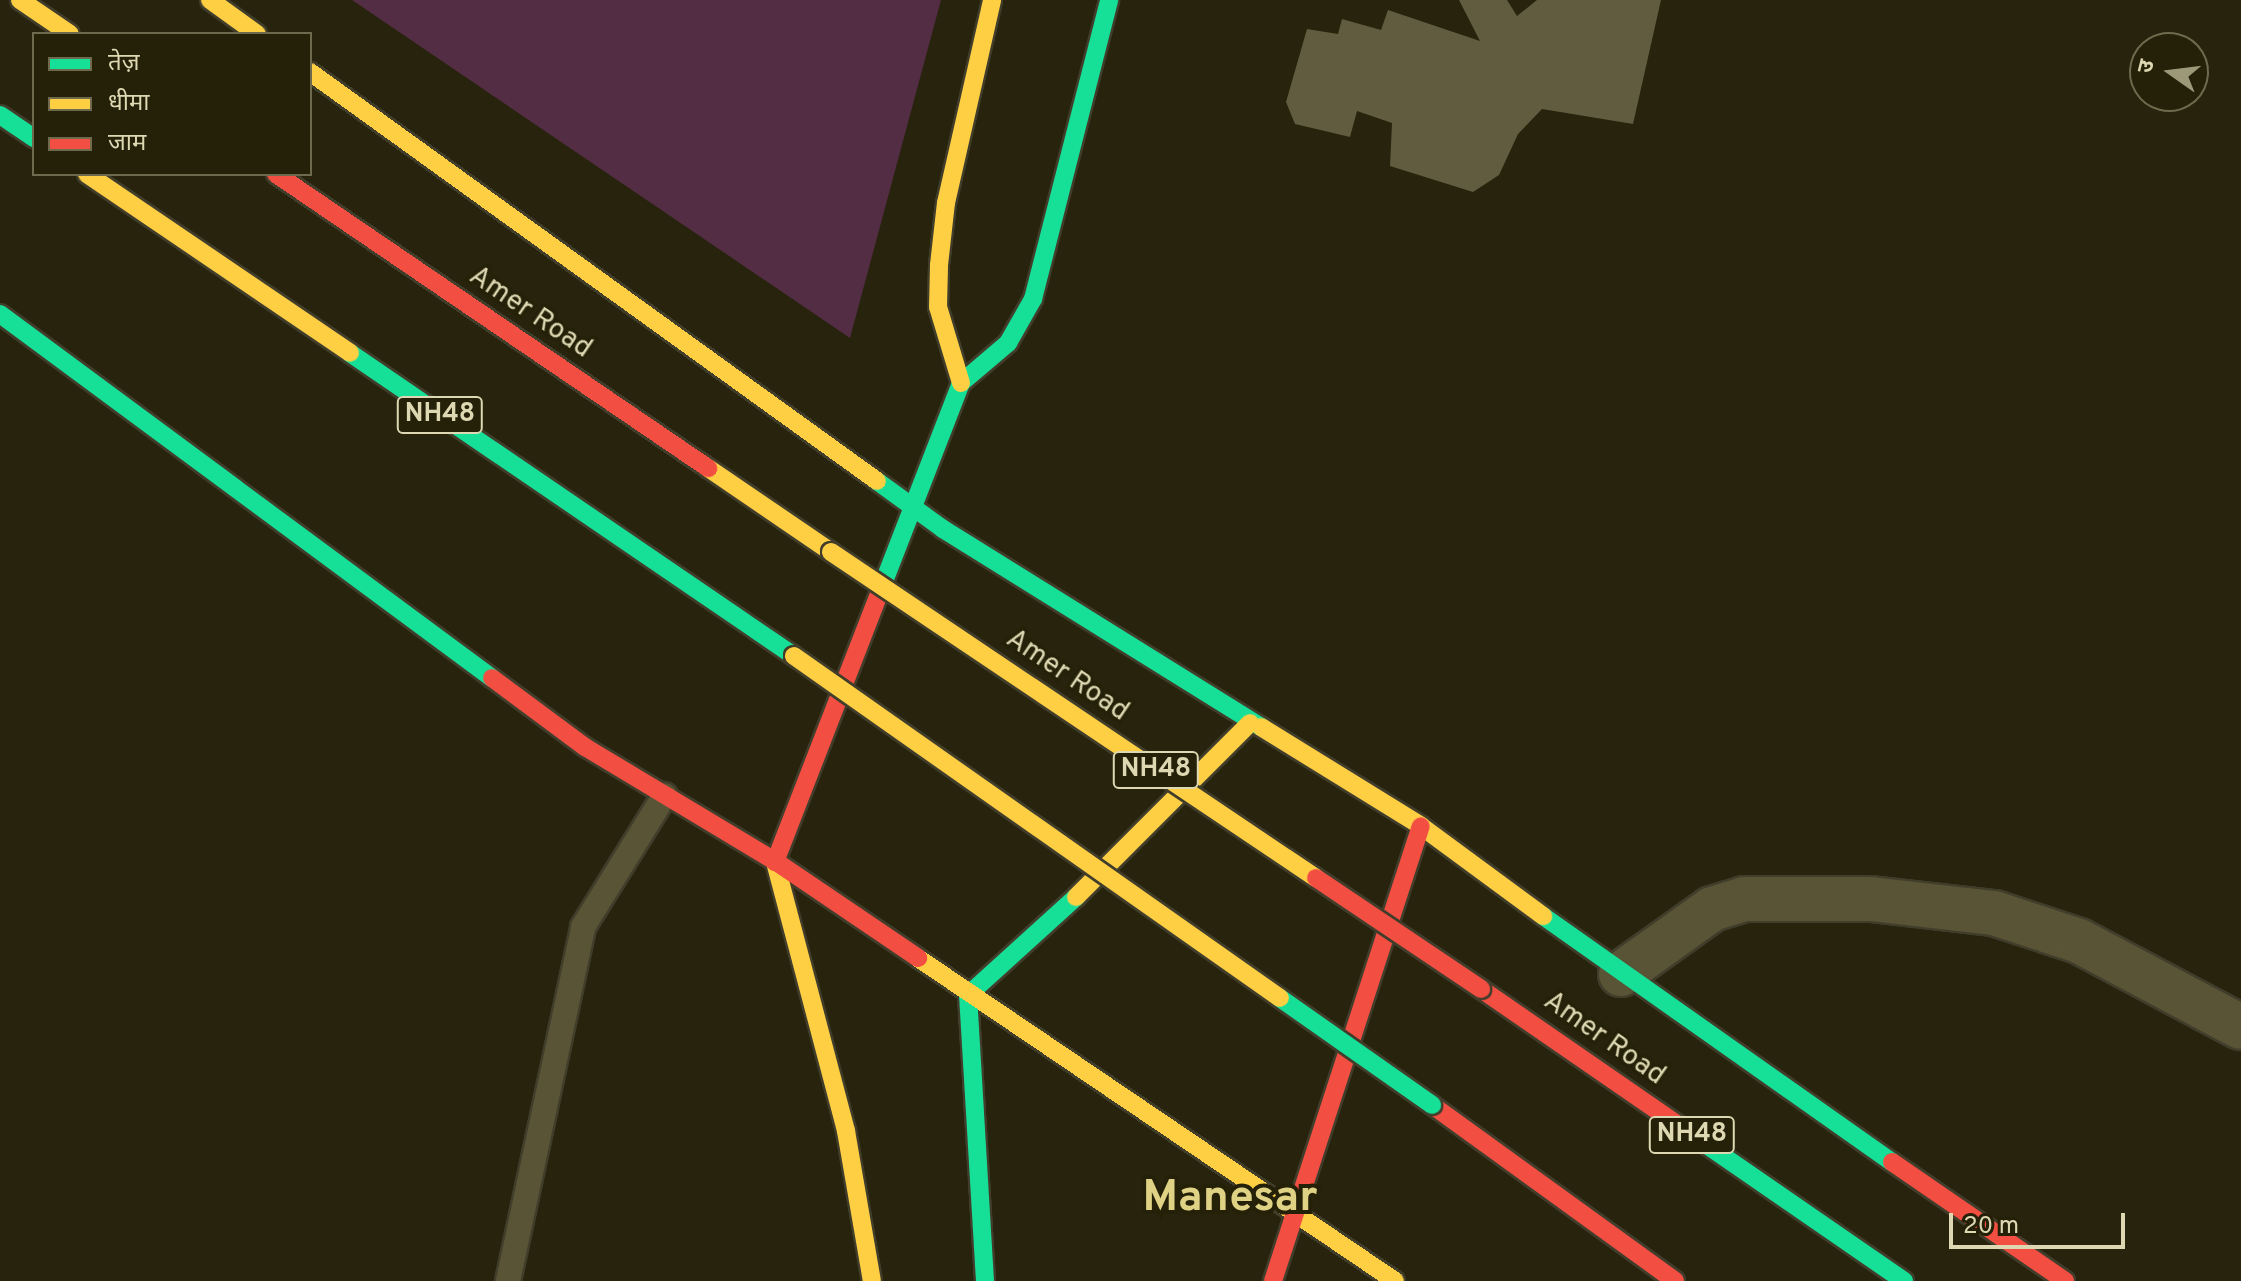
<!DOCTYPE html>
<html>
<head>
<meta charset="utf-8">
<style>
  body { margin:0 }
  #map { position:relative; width:2241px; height:1281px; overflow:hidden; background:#27230c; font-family:Overpass,"Noto Sans Devanagari",sans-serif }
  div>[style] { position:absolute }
  .green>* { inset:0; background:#532d44 }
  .building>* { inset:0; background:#615c3f }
  .roads { filter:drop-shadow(2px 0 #413d2b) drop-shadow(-2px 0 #413d2b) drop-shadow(0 2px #413d2b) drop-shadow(0 -2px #413d2b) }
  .lane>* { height:24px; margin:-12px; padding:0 12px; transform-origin:12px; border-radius:12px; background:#595435 }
  .street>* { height:44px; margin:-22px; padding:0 22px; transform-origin:22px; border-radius:22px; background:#595435 }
  .fast>* { height:18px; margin:-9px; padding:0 9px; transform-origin:9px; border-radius:9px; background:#16e098 }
  .slow>* { height:18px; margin:-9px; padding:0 9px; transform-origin:9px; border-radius:9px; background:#ffcf43 }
  .jam>* { height:18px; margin:-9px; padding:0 9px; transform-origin:9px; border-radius:9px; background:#f24e42 }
  .bridges { filter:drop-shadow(2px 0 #413d2b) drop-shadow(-2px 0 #413d2b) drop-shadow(0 2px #413d2b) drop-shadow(0 -2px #413d2b) }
  .fast-bridge>* { height:18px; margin:-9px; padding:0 9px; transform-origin:9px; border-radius:9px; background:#16e098 }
  .slow-bridge>* { height:18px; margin:-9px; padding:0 9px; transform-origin:9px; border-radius:9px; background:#ffcf43 }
  .jam-bridge>* { height:18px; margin:-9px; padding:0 9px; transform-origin:9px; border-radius:9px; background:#f24e42 }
  span { translate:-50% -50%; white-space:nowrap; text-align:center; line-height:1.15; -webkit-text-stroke:8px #252109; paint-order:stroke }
  .shield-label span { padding:2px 6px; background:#252109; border:2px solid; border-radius:6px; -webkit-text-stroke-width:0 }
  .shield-label { font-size:26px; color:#ddd7b2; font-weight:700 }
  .street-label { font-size:28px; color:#ddd7b2 }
  .town-label { font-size:44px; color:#dfd285; font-weight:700 }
  .legend { position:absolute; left:32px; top:32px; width:280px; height:144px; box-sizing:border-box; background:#252109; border:2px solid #6f6a4d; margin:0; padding:10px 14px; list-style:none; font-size:24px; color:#ddd7b2 }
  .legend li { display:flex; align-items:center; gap:16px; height:40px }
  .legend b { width:40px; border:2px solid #6f6a4d }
  .north { position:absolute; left:2129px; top:32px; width:80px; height:80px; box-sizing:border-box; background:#252109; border:2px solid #6f6a4d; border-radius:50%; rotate:284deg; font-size:22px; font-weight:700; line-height:32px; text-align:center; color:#ddd7b2 }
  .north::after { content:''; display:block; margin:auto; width:28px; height:36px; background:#9d9878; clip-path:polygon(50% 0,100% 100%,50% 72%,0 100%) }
  .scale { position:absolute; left:1949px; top:1213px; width:176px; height:36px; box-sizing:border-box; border:4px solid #ddd7b2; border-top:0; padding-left:10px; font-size:24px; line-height:28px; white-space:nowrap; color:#ddd7b2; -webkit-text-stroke:6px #252109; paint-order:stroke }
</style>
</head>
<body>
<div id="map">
  <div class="green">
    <div style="clip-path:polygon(352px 0,941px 0,850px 338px)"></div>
  </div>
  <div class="building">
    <div style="clip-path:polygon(1459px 0,1507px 0,1517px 16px,1537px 0,1661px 0,1633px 124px,1542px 109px,1518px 134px,1499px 175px,1473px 192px,1390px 166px,1392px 123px,1357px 111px,1350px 137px,1295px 124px,1286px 102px,1307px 29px,1338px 34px,1342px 19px,1381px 30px,1388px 10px,1480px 41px)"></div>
  </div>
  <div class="roads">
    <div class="lane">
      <div style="left:508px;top:1281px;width:362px;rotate:-78deg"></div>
      <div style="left:583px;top:927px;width:155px;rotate:-58.2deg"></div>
    </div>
    <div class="street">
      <div style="left:1621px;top:974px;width:112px;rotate:-35.5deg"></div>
      <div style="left:1712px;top:909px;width:34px;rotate:-17deg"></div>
      <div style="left:1744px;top:899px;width:127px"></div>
      <div style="left:1871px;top:899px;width:124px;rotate:6.5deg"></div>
      <div style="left:1994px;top:913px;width:89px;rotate:18.2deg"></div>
      <div style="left:2079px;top:941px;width:183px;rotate:28deg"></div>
    </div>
    <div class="fast">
      <div style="left:0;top:115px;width:41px;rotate:34.1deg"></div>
      <div style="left:0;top:314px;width:612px;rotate:36.5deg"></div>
      <div style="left:350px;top:353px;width:538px;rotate:34.31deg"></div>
      <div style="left:877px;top:481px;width:82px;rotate:36deg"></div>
      <div style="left:943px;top:529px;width:375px;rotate:31.9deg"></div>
      <div style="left:883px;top:584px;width:216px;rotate:-68.8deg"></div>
      <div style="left:961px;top:383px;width:62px;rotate:-40.4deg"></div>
      <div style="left:1008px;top:343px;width:51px;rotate:-60.4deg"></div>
      <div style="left:1033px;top:299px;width:309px;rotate:-75.7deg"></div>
      <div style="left:1543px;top:916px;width:427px;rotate:35.2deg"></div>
      <div style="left:1704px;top:1143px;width:243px;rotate:34.6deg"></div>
      <div style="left:985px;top:1281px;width:287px;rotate:-93.4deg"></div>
      <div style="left:968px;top:995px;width:146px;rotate:-42.2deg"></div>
    </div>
    <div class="slow">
      <div style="left:20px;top:0;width:60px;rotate:34.2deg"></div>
      <div style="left:210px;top:0;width:58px;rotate:35.9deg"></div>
      <div style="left:310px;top:72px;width:699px;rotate:35.8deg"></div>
      <div style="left:87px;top:174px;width:318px;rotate:34.2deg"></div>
      <div style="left:961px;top:383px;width:79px;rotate:-106.8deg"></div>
      <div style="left:938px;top:307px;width:42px;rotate:-88.6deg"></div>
      <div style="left:939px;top:265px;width:62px;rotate:-83.6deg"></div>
      <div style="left:946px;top:203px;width:208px;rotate:-77.2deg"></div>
      <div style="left:708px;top:468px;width:149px;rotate:34.3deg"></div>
      <div style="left:1261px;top:727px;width:188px;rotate:31.7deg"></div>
      <div style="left:1421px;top:826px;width:152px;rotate:36.4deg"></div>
      <div style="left:775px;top:862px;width:278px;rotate:75.2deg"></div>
      <div style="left:846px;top:1131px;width:152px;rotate:80.2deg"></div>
      <div style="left:1076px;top:897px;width:246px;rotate:-45deg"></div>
      <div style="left:918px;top:958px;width:576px;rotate:34.1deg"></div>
    </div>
    <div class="jam">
      <div style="left:276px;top:174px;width:523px;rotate:34.24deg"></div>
      <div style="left:492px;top:678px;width:116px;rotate:36.6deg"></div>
      <div style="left:585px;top:747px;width:222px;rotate:31deg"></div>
      <div style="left:775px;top:861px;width:173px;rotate:34.1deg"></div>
      <div style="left:775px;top:862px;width:298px;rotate:-68.8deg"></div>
      <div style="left:1481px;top:989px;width:271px;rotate:34.6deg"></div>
      <div style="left:1432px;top:1105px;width:300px;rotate:35.9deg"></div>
      <div style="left:1892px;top:1162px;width:210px;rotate:34.5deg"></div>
      <div style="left:1273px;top:1281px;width:478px;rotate:-72deg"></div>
    </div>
  </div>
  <div class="bridges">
    <div class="fast-bridge">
      <div style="left:1280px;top:998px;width:186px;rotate:35.1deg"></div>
    </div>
    <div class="slow-bridge">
      <div style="left:831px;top:552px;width:584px;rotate:33.91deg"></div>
      <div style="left:794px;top:656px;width:594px;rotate:35.13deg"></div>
    </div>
    <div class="jam-bridge">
      <div style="left:1316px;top:878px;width:199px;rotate:33.9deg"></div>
    </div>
  </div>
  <div class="shield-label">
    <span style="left:440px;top:415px">NH48</span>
    <span style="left:1156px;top:770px">NH48</span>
    <span style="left:1692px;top:1135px">NH48</span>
  </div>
  <div class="street-label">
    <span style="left:530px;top:313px;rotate:34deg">Amer Road</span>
    <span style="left:1067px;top:676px;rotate:34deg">Amer Road</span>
    <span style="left:1604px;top:1039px;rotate:35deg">Amer Road</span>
  </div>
  <div class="town-label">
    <span style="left:1230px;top:1199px">Manesar</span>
  </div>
  <ul class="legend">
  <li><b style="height:10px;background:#16e098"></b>तेज़</li>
  <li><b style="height:10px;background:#ffcf43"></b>धीमा</li>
  <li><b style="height:10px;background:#f24e42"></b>जाम</li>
  </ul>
  <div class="north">उ</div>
  <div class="scale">20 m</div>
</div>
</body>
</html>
